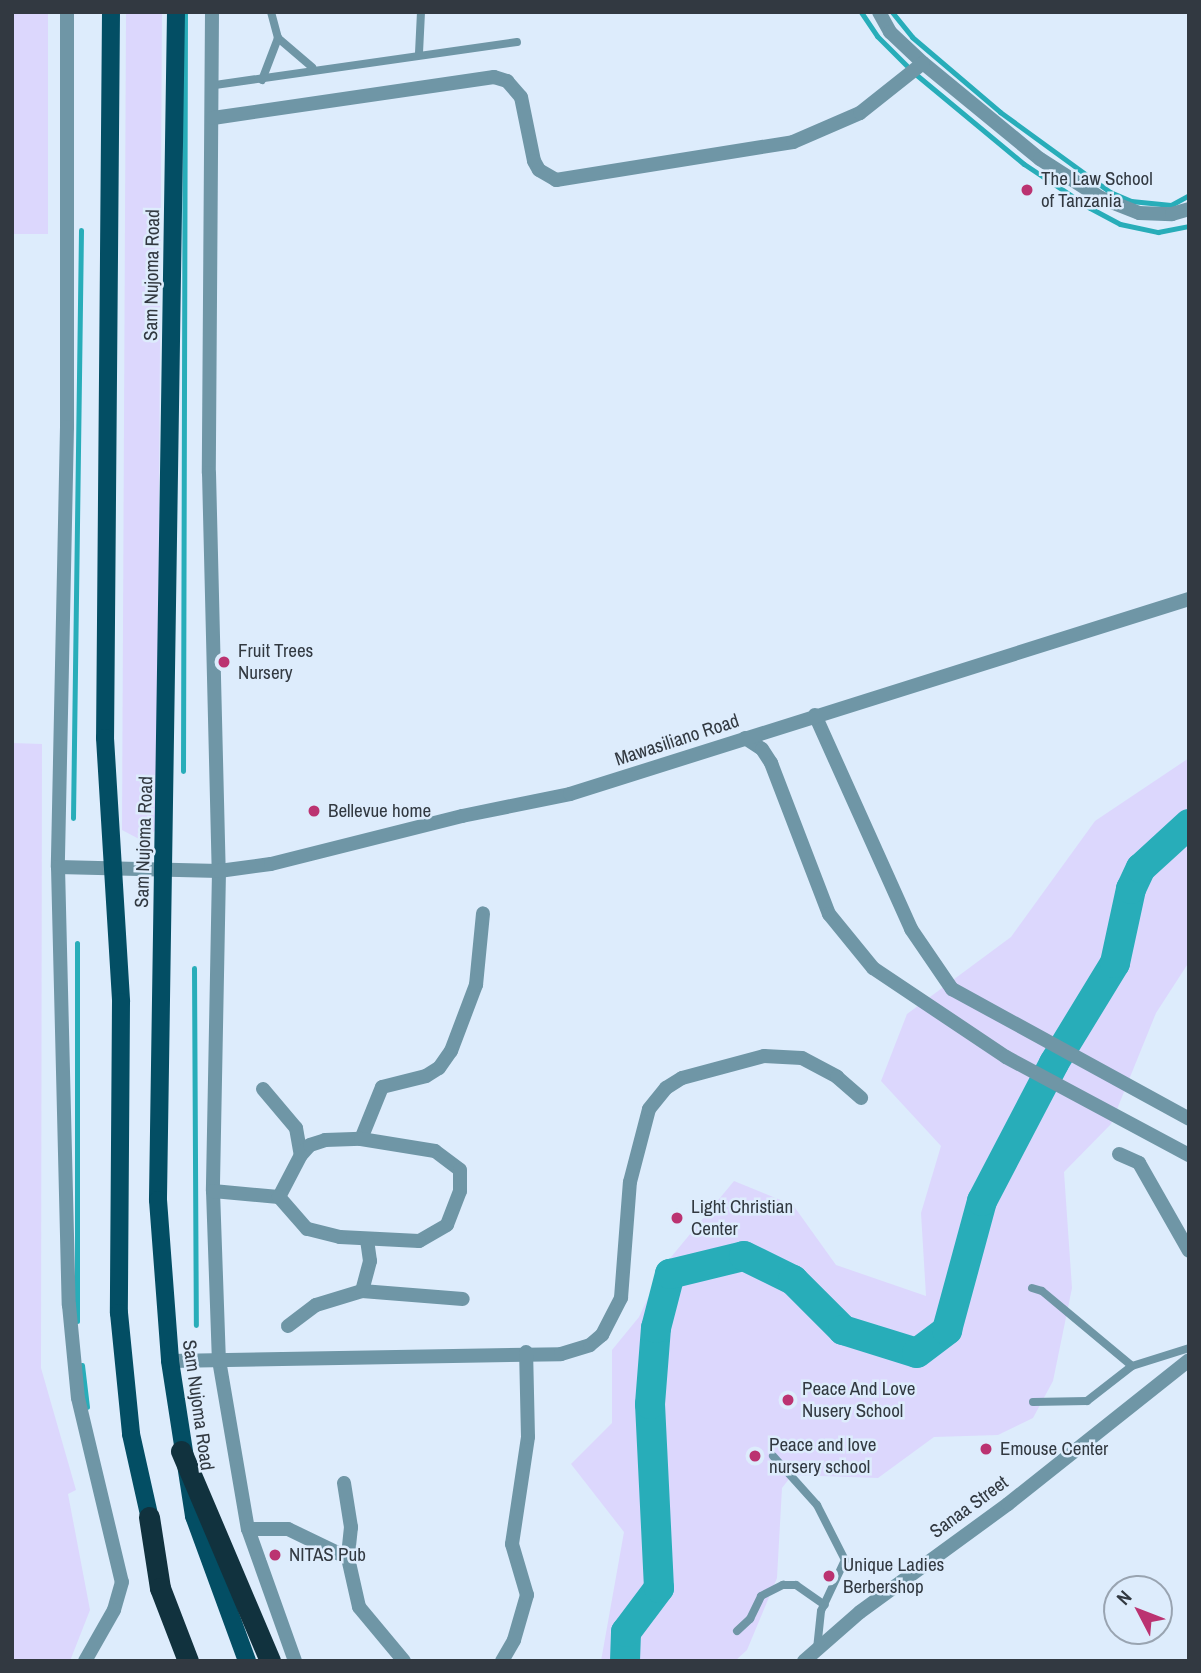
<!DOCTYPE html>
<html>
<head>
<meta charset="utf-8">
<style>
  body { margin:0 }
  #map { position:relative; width:1201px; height:1673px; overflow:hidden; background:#ddecfc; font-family:"Archivo Narrow",sans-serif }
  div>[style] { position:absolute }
  .green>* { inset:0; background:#dcd7fd; transform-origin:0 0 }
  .stream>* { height:5px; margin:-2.5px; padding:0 2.5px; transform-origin:2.5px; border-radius:2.5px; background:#28adb9 }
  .river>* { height:30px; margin:-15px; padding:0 15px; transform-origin:15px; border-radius:15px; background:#28adb9 }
  .lane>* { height:8px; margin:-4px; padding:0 4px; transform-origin:4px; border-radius:4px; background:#6f96a6 }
  .street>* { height:14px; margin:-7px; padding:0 7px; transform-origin:7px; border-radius:7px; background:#6f96a6 }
  .primary>* { height:18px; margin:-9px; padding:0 9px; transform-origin:9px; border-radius:9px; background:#034e64 }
  .highway>* { height:21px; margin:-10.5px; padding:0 10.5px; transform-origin:10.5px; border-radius:10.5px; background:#11323e }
  .dots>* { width:19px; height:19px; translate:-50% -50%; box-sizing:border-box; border:4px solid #ddecfc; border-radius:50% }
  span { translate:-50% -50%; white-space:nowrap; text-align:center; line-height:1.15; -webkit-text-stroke:5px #ddecfc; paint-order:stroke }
  .poi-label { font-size:19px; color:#323941 }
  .left { translate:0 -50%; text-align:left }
  .street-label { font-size:19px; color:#323941 }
  .frame { position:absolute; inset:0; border:14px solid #323941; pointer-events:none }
  .north { position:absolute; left:1103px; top:1575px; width:70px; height:70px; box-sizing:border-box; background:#ddecfc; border:2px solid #99a4b1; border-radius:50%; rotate:312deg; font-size:19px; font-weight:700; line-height:28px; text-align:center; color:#323941 }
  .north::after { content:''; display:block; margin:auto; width:24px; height:32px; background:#bb3371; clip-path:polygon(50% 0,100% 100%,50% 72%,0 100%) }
</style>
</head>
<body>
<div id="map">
  <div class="green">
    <div style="left:12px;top:12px;width:36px;height:222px"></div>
    <div style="clip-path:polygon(126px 12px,162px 12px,157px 830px,139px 839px,122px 830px)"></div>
    <div style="clip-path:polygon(12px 743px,42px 744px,41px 1368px,76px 1490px,68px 1494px,90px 1610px,70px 1661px,12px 1661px)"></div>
    <div style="clip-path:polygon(1189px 758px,1189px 962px,1156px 1013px,1111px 1124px,1064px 1172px,1072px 1288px,1053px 1381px,1033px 1418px,998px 1435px,934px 1437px,878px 1478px,792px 1475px,782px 1488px,777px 1578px,747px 1650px,735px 1661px,601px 1661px,624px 1532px,571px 1464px,612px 1423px,612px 1350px,639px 1317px,662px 1268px,734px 1181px,793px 1205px,836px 1265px,926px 1296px,921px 1213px,941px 1146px,881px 1081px,907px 1014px,1011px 937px,1095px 821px)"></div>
  </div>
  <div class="stream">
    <div style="left:861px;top:12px;width:29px;rotate:56deg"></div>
    <div style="left:877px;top:36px;width:51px;rotate:45deg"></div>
    <div style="left:913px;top:72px;width:144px;rotate:39.7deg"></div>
    <div style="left:1024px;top:164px;width:79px;rotate:33.7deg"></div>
    <div style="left:1090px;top:208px;width:34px;rotate:28deg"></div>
    <div style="left:1120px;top:224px;width:39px;rotate:12deg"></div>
    <div style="left:1158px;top:232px;width:32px;rotate:-11deg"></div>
    <div style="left:892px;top:12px;width:32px;rotate:51deg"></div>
    <div style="left:912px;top:37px;width:116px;rotate:40.4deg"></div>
    <div style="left:1000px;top:112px;width:136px;rotate:36deg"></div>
    <div style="left:1110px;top:192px;width:23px;rotate:23deg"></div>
    <div style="left:1131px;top:201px;width:40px;rotate:5.7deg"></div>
    <div style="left:1171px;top:205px;width:21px;rotate:-29deg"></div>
    <div style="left:183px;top:771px;width:759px;rotate:-89.85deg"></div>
    <div style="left:73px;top:818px;width:588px;rotate:-89.22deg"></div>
    <div style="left:77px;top:943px;width:378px;rotate:90deg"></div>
    <div style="left:194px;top:968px;width:357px;rotate:89.7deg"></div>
    <div style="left:82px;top:1365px;width:42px;rotate:83.2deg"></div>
  </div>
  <div class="river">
    <div style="left:625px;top:1661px;width:29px;rotate:-88deg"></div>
    <div style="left:626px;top:1632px;width:55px;rotate:-53.1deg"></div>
    <div style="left:659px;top:1588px;width:184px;rotate:-92.8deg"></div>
    <div style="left:650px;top:1404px;width:76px;rotate:-85.5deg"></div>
    <div style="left:656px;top:1328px;width:56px;rotate:-75.5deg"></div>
    <div style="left:670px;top:1274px;width:76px;rotate:-13.7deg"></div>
    <div style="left:744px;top:1256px;width:55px;rotate:26.1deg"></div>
    <div style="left:793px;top:1280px;width:71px;rotate:45deg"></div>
    <div style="left:843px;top:1330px;width:77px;rotate:17.3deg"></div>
    <div style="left:917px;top:1353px;width:38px;rotate:-37deg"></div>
    <div style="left:947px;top:1330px;width:134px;rotate:-74.8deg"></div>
    <div style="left:982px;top:1201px;width:156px;rotate:-62.4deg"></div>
    <div style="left:1054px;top:1063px;width:117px;rotate:-58.6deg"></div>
    <div style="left:1115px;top:963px;width:76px;rotate:-77.8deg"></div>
    <div style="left:1131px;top:889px;width:23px;rotate:-65deg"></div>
    <div style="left:1141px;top:868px;width:65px;rotate:-42.5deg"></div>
  </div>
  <div class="lane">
    <div style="left:278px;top:38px;width:45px;rotate:40.5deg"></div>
    <div style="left:419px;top:53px;width:41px;rotate:-87.2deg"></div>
    <div style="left:262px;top:80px;width:45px;rotate:-69.1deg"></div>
    <div style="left:278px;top:38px;width:27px;rotate:-105deg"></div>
    <div style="left:215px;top:85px;width:305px;rotate:-8.1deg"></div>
    <div style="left:1032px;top:1288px;width:10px;rotate:17deg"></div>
    <div style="left:1042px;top:1291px;width:117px;rotate:39.8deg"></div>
    <div style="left:1033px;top:1402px;width:54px;rotate:-1.1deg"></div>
    <div style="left:1087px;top:1401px;width:57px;rotate:-37.9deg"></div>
    <div style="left:1132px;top:1366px;width:60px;rotate:-17.5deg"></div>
    <div style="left:773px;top:1456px;width:66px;rotate:48.1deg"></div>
    <div style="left:817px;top:1505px;width:62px;rotate:63deg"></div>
    <div style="left:845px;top:1560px;width:56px;rotate:115.2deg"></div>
    <div style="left:821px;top:1611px;width:38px;rotate:96deg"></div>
    <div style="left:737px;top:1631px;width:18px;rotate:-43deg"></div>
    <div style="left:750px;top:1619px;width:25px;rotate:-64deg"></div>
    <div style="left:761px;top:1596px;width:25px;rotate:-27deg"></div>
    <div style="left:783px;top:1585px;width:13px"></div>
    <div style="left:796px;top:1585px;width:35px;rotate:35deg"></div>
  </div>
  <div class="street">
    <div style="left:67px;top:12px;width:415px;rotate:90deg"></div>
    <div style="left:67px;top:427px;width:440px;rotate:91.2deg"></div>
    <div style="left:58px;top:867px;width:438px;rotate:88.6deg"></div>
    <div style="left:69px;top:1305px;width:93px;rotate:84.5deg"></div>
    <div style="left:78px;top:1398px;width:189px;rotate:76.6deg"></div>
    <div style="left:122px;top:1582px;width:29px;rotate:106deg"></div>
    <div style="left:114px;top:1610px;width:59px;rotate:119.6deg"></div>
    <div style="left:212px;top:12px;width:461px;rotate:90.4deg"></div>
    <div style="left:209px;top:473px;width:398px;rotate:88.6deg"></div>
    <div style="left:219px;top:871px;width:320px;rotate:91.1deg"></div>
    <div style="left:213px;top:1191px;width:169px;rotate:88deg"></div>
    <div style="left:219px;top:1360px;width:171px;rotate:80.3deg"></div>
    <div style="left:248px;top:1529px;width:140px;rotate:70.4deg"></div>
    <div style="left:879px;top:12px;width:23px;rotate:61deg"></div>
    <div style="left:890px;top:32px;width:45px;rotate:43.2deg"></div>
    <div style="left:923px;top:63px;width:151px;rotate:39.4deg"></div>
    <div style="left:1040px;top:159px;width:72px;rotate:32.6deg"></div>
    <div style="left:1101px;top:198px;width:41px;rotate:21.5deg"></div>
    <div style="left:1139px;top:213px;width:33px;rotate:2deg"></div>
    <div style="left:1172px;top:214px;width:18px;rotate:-16deg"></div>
    <div style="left:213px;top:118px;width:284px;rotate:-8.3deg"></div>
    <div style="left:494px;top:77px;width:14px;rotate:17deg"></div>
    <div style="left:507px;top:81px;width:21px;rotate:49deg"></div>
    <div style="left:521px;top:97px;width:65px;rotate:78.5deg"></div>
    <div style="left:534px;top:161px;width:10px;rotate:61deg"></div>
    <div style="left:539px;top:170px;width:20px;rotate:30deg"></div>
    <div style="left:556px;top:180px;width:240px;rotate:-9.1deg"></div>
    <div style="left:793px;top:142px;width:73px;rotate:-23.4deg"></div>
    <div style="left:860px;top:113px;width:80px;rotate:-38.4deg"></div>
    <div style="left:815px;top:715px;width:235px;rotate:65.8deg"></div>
    <div style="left:911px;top:929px;width:73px;rotate:55.7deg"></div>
    <div style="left:952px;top:989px;width:270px;rotate:28.7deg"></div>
    <div style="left:745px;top:738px;width:20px;rotate:33deg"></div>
    <div style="left:762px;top:749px;width:17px;rotate:57deg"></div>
    <div style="left:771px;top:763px;width:162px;rotate:69deg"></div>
    <div style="left:829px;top:914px;width:70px;rotate:50.8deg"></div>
    <div style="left:873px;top:968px;width:160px;rotate:33.8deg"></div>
    <div style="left:1006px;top:1057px;width:208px;rotate:28.2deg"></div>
    <div style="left:58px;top:867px;width:161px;rotate:1.4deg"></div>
    <div style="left:219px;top:871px;width:52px;rotate:-7.7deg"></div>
    <div style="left:271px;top:864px;width:197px;rotate:-14.1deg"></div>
    <div style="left:462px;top:816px;width:110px;rotate:-11.5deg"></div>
    <div style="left:570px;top:794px;width:649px;rotate:-17.49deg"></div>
    <div style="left:263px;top:1089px;width:51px;rotate:49.8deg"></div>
    <div style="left:296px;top:1128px;width:27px;rotate:80deg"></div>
    <div style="left:361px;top:1139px;width:56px;rotate:-68deg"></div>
    <div style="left:382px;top:1087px;width:45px;rotate:-14deg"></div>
    <div style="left:426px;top:1076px;width:15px;rotate:-32deg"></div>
    <div style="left:439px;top:1068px;width:21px;rotate:-55deg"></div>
    <div style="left:451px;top:1051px;width:71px;rotate:-69.3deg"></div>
    <div style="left:476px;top:985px;width:72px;rotate:-84.4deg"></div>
    <div style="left:1119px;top:1154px;width:22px;rotate:24deg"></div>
    <div style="left:1139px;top:1163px;width:101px;rotate:60.4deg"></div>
    <div style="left:213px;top:1191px;width:66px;rotate:5.2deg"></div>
    <div style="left:279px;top:1197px;width:47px;rotate:-62.4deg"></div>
    <div style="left:301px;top:1155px;width:13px;rotate:-48deg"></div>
    <div style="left:310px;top:1145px;width:16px;rotate:-18deg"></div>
    <div style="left:325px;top:1140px;width:36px;rotate:-2deg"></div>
    <div style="left:361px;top:1139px;width:75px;rotate:9.2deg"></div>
    <div style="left:435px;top:1151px;width:31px;rotate:37deg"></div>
    <div style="left:460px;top:1170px;width:21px;rotate:90deg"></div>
    <div style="left:460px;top:1191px;width:36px;rotate:111deg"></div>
    <div style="left:447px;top:1225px;width:32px;rotate:150deg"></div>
    <div style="left:419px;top:1241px;width:79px;rotate:-177.1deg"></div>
    <div style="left:340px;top:1237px;width:34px;rotate:-166deg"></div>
    <div style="left:307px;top:1229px;width:43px;rotate:-131.2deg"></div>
    <div style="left:362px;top:1291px;width:101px;rotate:4.5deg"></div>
    <div style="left:288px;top:1326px;width:35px;rotate:-37deg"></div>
    <div style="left:316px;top:1305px;width:48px;rotate:-16.9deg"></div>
    <div style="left:362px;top:1291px;width:31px;rotate:-75deg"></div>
    <div style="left:370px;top:1261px;width:22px;rotate:-98deg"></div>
    <div style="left:170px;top:1361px;width:391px;rotate:-1deg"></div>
    <div style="left:561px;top:1354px;width:30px;rotate:-17deg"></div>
    <div style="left:590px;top:1345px;width:16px;rotate:-40deg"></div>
    <div style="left:602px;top:1335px;width:42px;rotate:-62.8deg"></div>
    <div style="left:621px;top:1298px;width:116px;rotate:-85.6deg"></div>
    <div style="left:630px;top:1182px;width:75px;rotate:-75.4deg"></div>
    <div style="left:649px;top:1109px;width:27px;rotate:-51deg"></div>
    <div style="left:666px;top:1088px;width:19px;rotate:-32deg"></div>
    <div style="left:682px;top:1078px;width:85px;rotate:-15deg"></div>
    <div style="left:764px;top:1056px;width:38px;rotate:3deg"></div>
    <div style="left:802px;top:1058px;width:40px;rotate:28deg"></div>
    <div style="left:837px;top:1077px;width:32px;rotate:41deg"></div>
    <div style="left:344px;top:1483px;width:45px;rotate:81deg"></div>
    <div style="left:351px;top:1527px;width:31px;rotate:96deg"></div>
    <div style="left:248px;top:1529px;width:40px"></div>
    <div style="left:288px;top:1529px;width:67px;rotate:25.8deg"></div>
    <div style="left:348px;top:1558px;width:50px;rotate:77.3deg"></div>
    <div style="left:359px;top:1607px;width:70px;rotate:50.2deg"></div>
    <div style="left:502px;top:1661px;width:24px;rotate:-60deg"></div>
    <div style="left:514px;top:1640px;width:47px;rotate:-73.9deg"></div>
    <div style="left:527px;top:1595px;width:53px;rotate:-106.4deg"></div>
    <div style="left:512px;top:1544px;width:108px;rotate:-81.5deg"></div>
    <div style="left:528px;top:1437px;width:85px;rotate:-91.3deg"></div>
    <div style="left:804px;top:1661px;width:74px;rotate:-41.2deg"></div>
    <div style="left:860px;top:1612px;width:183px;rotate:-36.1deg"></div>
    <div style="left:1008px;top:1504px;width:231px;rotate:-38.5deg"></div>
  </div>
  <div class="primary">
    <div style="left:111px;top:12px;width:726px;rotate:90.47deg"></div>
    <div style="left:105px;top:738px;width:264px;rotate:86.5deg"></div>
    <div style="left:121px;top:1002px;width:311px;rotate:90.4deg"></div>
    <div style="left:119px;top:1313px;width:122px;rotate:84.3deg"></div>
    <div style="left:131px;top:1434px;width:96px;rotate:77.4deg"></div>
    <div style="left:176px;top:12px;width:1188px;rotate:90.87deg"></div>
    <div style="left:158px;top:1200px;width:161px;rotate:85.7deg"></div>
    <div style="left:170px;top:1361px;width:157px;rotate:81.2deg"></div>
    <div style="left:194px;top:1516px;width:154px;rotate:69.9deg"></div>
  </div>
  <div class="highway">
    <div style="left:181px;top:1451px;width:228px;rotate:67deg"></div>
    <div style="left:149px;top:1517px;width:72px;rotate:81.2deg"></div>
    <div style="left:160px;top:1588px;width:78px;rotate:69deg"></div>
  </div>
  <div class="dots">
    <div style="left:1027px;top:190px;background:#bb3371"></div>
    <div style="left:224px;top:662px;background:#bb3371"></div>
    <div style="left:314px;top:811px;background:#bb3371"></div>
    <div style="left:677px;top:1218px;background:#bb3371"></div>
    <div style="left:788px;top:1400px;background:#bb3371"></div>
    <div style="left:986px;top:1449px;background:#bb3371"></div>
    <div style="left:755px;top:1456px;background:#bb3371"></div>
    <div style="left:275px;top:1555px;background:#bb3371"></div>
    <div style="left:829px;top:1576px;background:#bb3371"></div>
  </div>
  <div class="poi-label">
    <span class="left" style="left:1041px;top:190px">The Law School<br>of Tanzania</span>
    <span class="left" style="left:238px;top:662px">Fruit Trees<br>Nursery</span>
    <span class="left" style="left:328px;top:811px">Bellevue home</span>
    <span class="left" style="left:691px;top:1218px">Light Christian<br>Center</span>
    <span class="left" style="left:802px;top:1400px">Peace And Love<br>Nusery School</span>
    <span class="left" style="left:769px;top:1456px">Peace and love<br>nursery school</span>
    <span class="left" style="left:1000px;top:1449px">Emouse Center</span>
    <span class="left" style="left:289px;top:1555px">NITAS Pub</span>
    <span class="left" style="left:843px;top:1576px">Unique Ladies<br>Berbershop</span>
  </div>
  <div class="street-label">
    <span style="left:152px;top:275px;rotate:-89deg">Sam Nujoma Road</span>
    <span style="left:677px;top:740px;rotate:-18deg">Mawasiliano Road</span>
    <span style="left:144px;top:842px;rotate:-88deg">Sam Nujoma Road</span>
    <span style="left:198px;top:1405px;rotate:82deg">Sam Nujoma Road</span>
    <span style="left:969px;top:1507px;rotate:-36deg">Sanaa Street</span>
  </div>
  <div class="frame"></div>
  <div class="north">N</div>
</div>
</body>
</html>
